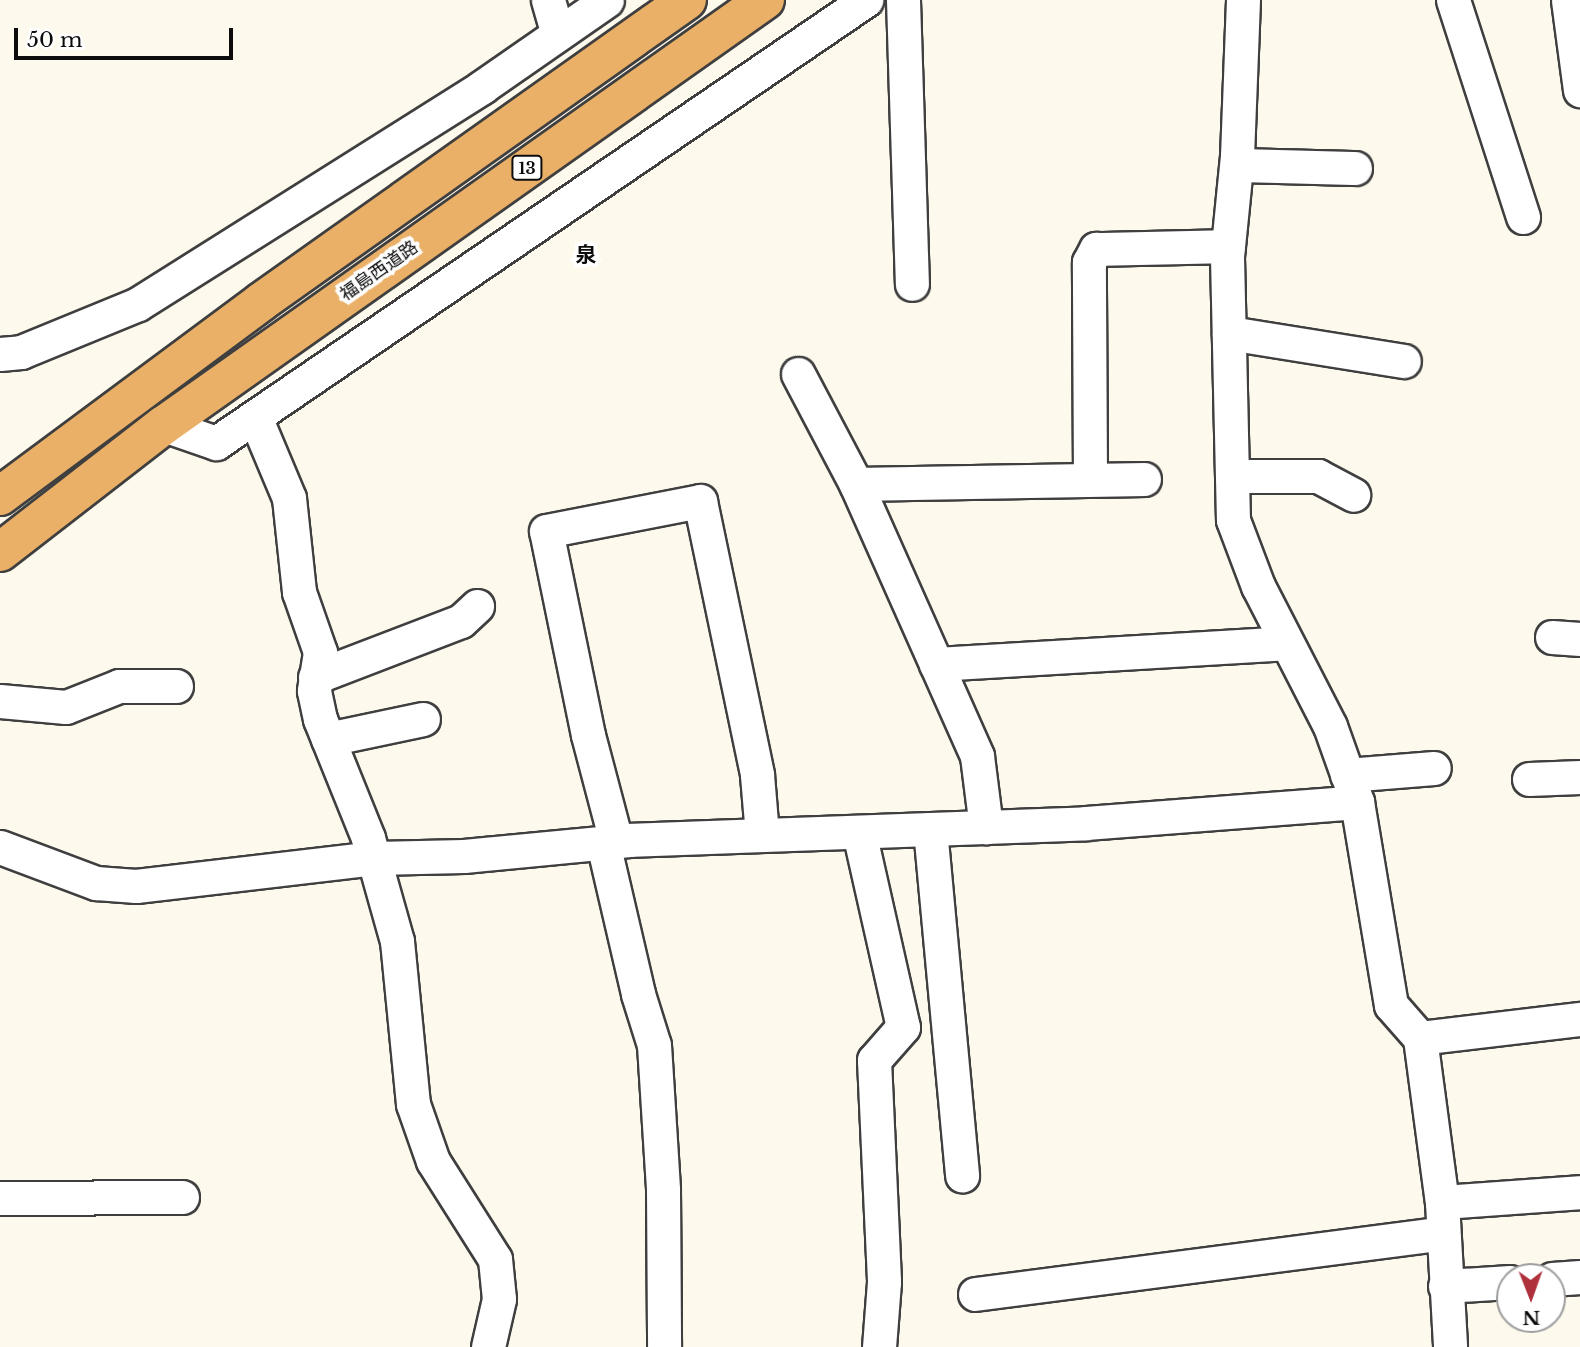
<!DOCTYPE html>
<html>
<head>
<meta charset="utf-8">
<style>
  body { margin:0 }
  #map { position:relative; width:1580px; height:1347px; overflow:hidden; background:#fdf9ec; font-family:"Libre Baskerville","Noto Sans JP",serif }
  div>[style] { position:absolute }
  .roads { filter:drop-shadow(2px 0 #3f3f3f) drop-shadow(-2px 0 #3f3f3f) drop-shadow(0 2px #3f3f3f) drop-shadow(0 -2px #3f3f3f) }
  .minor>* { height:33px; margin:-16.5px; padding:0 16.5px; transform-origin:16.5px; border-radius:16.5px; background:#fff }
  .trunk>* { height:38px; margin:-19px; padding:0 19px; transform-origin:19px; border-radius:19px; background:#eab068 }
  span { translate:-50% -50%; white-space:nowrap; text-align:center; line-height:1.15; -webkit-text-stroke:7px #fff; paint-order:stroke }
  .shield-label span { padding:2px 5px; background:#fff; border:2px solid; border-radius:5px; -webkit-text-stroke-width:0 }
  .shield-label { font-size:16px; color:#0c0c0c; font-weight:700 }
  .street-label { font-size:18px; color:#0c0c0c }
  .quarter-label { font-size:21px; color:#0c0c0c; font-weight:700 }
  .north { position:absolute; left:1496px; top:1263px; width:70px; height:70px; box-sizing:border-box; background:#fff; border:2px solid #9e9e9e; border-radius:50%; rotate:179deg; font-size:19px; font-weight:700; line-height:28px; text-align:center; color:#0c0c0c }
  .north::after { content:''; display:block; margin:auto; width:24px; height:32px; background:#af313c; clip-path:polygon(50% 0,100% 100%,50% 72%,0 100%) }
  .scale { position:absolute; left:14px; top:28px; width:219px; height:32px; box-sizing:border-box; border:4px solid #0c0c0c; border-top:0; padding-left:9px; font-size:21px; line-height:24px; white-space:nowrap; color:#0c0c0c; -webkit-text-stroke:5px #fff; paint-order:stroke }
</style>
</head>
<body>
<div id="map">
  <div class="roads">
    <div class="minor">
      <div style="left:548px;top:0;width:35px;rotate:74deg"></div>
      <div style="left:903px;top:0;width:284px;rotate:88.2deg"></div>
      <div style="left:1243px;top:0;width:156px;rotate:92.2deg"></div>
      <div style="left:1237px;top:156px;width:101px;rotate:95.7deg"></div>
      <div style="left:1227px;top:257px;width:263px;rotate:88.7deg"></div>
      <div style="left:1233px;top:520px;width:71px;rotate:69.3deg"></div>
      <div style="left:1258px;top:586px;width:157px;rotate:62.8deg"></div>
      <div style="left:1330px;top:726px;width:81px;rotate:70.4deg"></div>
      <div style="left:1357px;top:802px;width:206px;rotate:80.5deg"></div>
      <div style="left:1391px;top:1005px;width:44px;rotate:48.7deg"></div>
      <div style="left:1420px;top:1038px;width:161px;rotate:-6.8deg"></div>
      <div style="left:1453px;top:0;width:228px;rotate:72.1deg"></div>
      <div style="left:1568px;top:0;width:91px;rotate:82.4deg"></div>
      <div style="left:1237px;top:165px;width:118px;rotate:1.5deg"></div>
      <div style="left:1229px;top:333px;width:177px;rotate:9.1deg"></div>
      <div style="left:0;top:354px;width:21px;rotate:-5deg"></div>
      <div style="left:21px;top:352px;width:126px;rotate:-22.3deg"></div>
      <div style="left:138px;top:304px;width:407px;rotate:-32.2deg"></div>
      <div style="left:482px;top:87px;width:152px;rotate:-34.8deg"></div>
      <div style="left:798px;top:374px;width:124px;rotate:62.2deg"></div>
      <div style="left:856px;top:484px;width:298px;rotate:66deg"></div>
      <div style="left:977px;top:756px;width:72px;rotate:82.8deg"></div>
      <div style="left:255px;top:417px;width:88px;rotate:67.2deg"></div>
      <div style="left:289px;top:498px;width:95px;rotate:83.9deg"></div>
      <div style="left:299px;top:592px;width:64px;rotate:70.7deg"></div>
      <div style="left:320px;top:652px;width:39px;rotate:99deg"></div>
      <div style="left:314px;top:691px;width:29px;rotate:78deg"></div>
      <div style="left:320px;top:719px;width:128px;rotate:68deg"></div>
      <div style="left:368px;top:838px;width:107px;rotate:74.3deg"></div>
      <div style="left:397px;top:941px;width:164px;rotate:84.4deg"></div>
      <div style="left:413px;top:1104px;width:60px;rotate:70.7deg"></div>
      <div style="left:433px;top:1161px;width:116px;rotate:57.7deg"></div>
      <div style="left:495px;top:1259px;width:40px;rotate:84.3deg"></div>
      <div style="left:499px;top:1299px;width:49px;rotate:102.9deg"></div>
      <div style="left:164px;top:425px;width:55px;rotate:19.1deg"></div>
      <div style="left:216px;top:443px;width:787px;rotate:-34.28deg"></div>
      <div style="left:1232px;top:476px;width:86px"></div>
      <div style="left:1318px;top:476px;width:40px;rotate:28deg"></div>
      <div style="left:1090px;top:478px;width:216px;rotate:-90.3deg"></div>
      <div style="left:1089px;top:262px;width:15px;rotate:-62deg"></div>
      <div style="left:1096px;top:249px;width:132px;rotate:-1.3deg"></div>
      <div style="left:856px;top:484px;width:288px;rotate:-1deg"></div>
      <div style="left:1552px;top:637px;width:28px;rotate:4deg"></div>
      <div style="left:936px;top:664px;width:350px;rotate:-3.4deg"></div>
      <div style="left:315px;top:677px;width:156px;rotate:-21deg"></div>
      <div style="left:461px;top:621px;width:22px;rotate:-43deg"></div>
      <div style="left:0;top:701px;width:66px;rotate:5.2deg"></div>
      <div style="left:66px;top:707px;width:57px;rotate:-21.6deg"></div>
      <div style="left:119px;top:686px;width:57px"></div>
      <div style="left:328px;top:739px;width:97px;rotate:-11.9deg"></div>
      <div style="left:1347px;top:775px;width:87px;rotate:-4.6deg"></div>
      <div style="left:1529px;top:779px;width:51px;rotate:-2.2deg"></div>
      <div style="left:930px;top:829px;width:348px;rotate:84.7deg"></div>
      <div style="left:859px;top:832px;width:200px;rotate:77.3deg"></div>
      <div style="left:903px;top:1027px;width:44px;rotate:131.3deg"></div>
      <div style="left:874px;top:1060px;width:222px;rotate:87.4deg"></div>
      <div style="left:884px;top:1282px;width:65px;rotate:94.4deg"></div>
      <div style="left:616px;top:841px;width:110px;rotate:-104.8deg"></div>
      <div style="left:588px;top:735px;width:208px;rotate:-101.6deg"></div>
      <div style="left:546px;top:531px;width:157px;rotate:-11deg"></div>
      <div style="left:700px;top:501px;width:280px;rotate:78.2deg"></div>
      <div style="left:757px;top:775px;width:60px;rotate:85.2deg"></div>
      <div style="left:603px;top:843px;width:155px;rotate:76.9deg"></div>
      <div style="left:638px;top:994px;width:53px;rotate:72.6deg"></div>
      <div style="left:654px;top:1045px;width:145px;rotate:86.4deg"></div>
      <div style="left:663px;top:1190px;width:157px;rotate:89.6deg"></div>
      <div style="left:0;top:847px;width:103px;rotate:20.6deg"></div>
      <div style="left:96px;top:883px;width:40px;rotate:4.3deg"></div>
      <div style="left:136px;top:886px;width:240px;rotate:-6.7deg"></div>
      <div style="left:374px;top:858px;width:90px;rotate:-1.3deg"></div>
      <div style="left:464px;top:856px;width:166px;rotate:-5.5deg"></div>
      <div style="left:629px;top:840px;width:457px;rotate:-2.1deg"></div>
      <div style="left:1086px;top:823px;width:272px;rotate:-4.4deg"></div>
      <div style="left:1420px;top:1038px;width:165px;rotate:82.4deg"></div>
      <div style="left:1442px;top:1202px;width:145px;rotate:86.8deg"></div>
      <div style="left:0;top:1198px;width:182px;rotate:-0.3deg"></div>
      <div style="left:1442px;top:1202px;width:138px;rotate:-4.1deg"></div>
      <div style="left:1552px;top:1279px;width:28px;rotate:-4deg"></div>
      <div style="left:1445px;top:1286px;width:65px;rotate:-3.5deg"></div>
      <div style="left:975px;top:1294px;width:469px;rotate:-7.4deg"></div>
    </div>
    <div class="trunk">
      <div style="left:0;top:496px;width:325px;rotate:-36.6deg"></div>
      <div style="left:261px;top:302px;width:522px;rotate:-35.33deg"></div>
      <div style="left:0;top:552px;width:207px;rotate:-37.8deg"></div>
      <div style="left:164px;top:425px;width:736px;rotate:-35.27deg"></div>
    </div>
  </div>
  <div class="shield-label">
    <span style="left:527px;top:168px">13</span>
  </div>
  <div class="street-label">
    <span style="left:379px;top:271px;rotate:-35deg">福島西道路</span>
  </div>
  <div class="quarter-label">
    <span style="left:586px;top:255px">泉</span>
  </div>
  <div class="north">N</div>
  <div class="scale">50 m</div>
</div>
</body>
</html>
